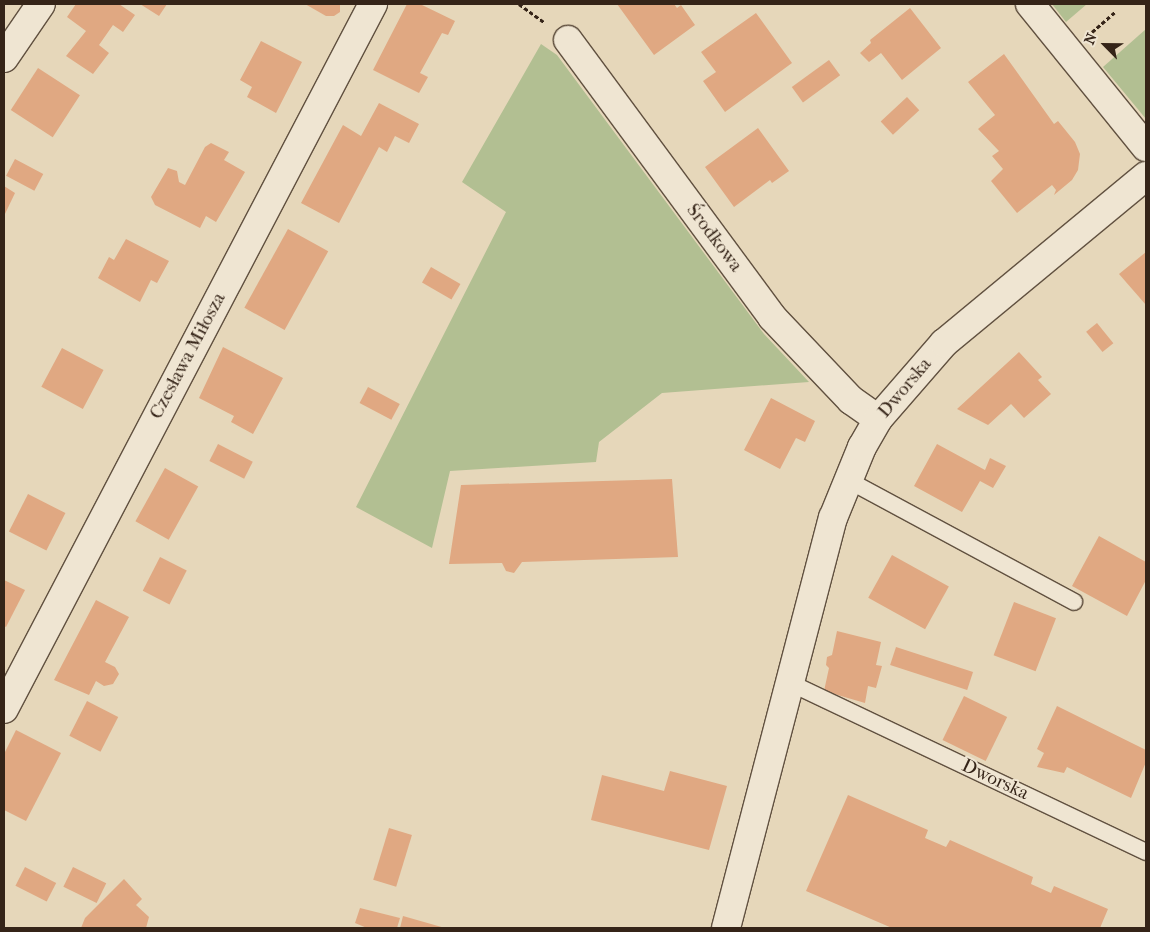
<!DOCTYPE html>
<html>
<head>
<meta charset="utf-8">
<style>
  body { margin:0 }
  #map { position:relative; width:1150px; height:932px; overflow:hidden; background:#e6d7ba; font-family:"IM FELL French Canon",serif }
  div>[style] { position:absolute }
  .green>* { inset:0; background:#b2bf92 }
  .building>* { inset:0; background:#e0a882; transform-origin:0 0 }
  .path>* { height:3px; margin-top:-1.5px; transform-origin:0; background:repeating-linear-gradient(90deg,#352418 0 4px,transparent 0 6.5px) }
  .roads { filter:drop-shadow(1px 0 #615140) drop-shadow(-1px 0 #615140) drop-shadow(0 1px #615140) drop-shadow(0 -1px #615140) }
  .service>* { height:16px; margin:-8px; padding:0 8px; transform-origin:8px; border-radius:8px; background:#efe5d2 }
  .minor>* { height:28px; margin:-14px; padding:0 14px; transform-origin:14px; border-radius:14px; background:#efe5d2 }
  span { translate:-50% -50%; white-space:nowrap; text-align:center; line-height:1.15; -webkit-text-stroke:4px #efe5d2; paint-order:stroke }
  .street-label { font-size:19px; color:#352418 }
  .frame { position:absolute; inset:0; border:5px solid #352418; pointer-events:none }
  .north { position:absolute; left:1080px; top:20px; width:50px; height:50px; -webkit-text-stroke:4px #efe5d2; paint-order:stroke; rotate:293deg; font-size:14px; font-weight:700; line-height:20px; text-align:center; color:#352418 }
  .north::after { content:''; display:block; margin:auto; width:18px; height:22px; background:#352418; clip-path:polygon(50% 0,100% 100%,50% 72%,0 100%) }
</style>
</head>
<body>
<div id="map">
  <div class="green">
    <div style="clip-path:polygon(1052px 4px,1087px 4px,1066px 22px)"></div>
    <div style="clip-path:polygon(1146px 29px,1146px 119px,1103px 67px)"></div>
    <div style="clip-path:polygon(541px 44px,557px 55px,764px 334px,809px 382px,662px 393px,599px 442px,596px 462px,450px 471px,432px 548px,356px 507px,506px 212px,462px 182px)"></div>
  </div>
  <div class="building">
    <div style="clip-path:polygon(76px 4px,119px 4px,135px 15px,123px 32px,113px 25px,99px 45px,109px 53px,93px 74px,66px 56px,86px 31px,67px 17px)"></div>
    <div style="clip-path:polygon(140px 4px,167px 4px,159px 16px)"></div>
    <div style="clip-path:polygon(305px 4px,340px 4px,340px 12px,334px 16px,326px 16px)"></div>
    <div style="clip-path:polygon(407px 4px,420px 4px,455px 21px,448px 35px,442px 33px,420px 73px,428px 77px,419px 93px,373px 70px)"></div>
    <div style="clip-path:polygon(617px 4px,674px 4px,677px 8px,681px 5px,695px 25px,654px 55px)"></div>
    <div style="clip-path:polygon(910px 8px,941px 48px,902px 80px,881px 53px,869px 62px,860px 53px,871px 43px,870px 40px)"></div>
    <div style="clip-path:polygon(756px 13px,792px 63px,725px 112px,703px 81px,716px 72px,701px 52px)"></div>
    <div style="clip-path:polygon(261px 41px,302px 62px,276px 113px,247px 97px,252px 87px,240px 80px)"></div>
    <div style="clip-path:polygon(1004px 54px,1054px 124px,1058px 121px,1075px 142px,1080px 154px,1078px 170px,1072px 180px,1054px 195px,1056px 190px,1052px 185px,1017px 213px,991px 181px,1003px 169px,992px 156px,999px 151px,978px 129px,995px 115px,968px 82px)"></div>
    <div style="left:829px;top:60px;width:19px;height:46px;rotate:54deg"></div>
    <div style="left:38px;top:68px;width:50px;height:50px;rotate:33deg"></div>
    <div style="left:907px;top:97px;width:18px;height:36px;rotate:47deg"></div>
    <div style="clip-path:polygon(379px 103px,419px 124px,409px 143px,395px 136px,387px 152px,379px 147px,339px 223px,301px 203px,343px 125px,361px 136px)"></div>
    <div style="clip-path:polygon(758px 128px,789px 171px,772px 183px,770px 180px,734px 207px,705px 167px)"></div>
    <div style="clip-path:polygon(211px 143px,229px 152px,224px 160px,245px 172px,216px 222px,206px 216px,200px 228px,155px 205px,151px 197px,168px 168px,177px 171px,179px 182px,185px 185px,205px 147px)"></div>
    <div style="left:15px;top:159px;width:32px;height:19px;rotate:28deg"></div>
    <div style="clip-path:polygon(4px 186px,15px 193px,4px 216px)"></div>
    <div style="left:288px;top:229px;width:46px;height:90px;rotate:29deg"></div>
    <div style="clip-path:polygon(126px 239px,169px 261px,157px 283px,151px 280px,140px 302px,98px 278px,109px 257px,114px 260px)"></div>
    <div style="clip-path:polygon(1146px 252px,1146px 305px,1119px 274px)"></div>
    <div style="left:431px;top:267px;width:34px;height:18px;rotate:30deg"></div>
    <div style="left:1097px;top:323px;width:26px;height:14px;rotate:51deg"></div>
    <div style="clip-path:polygon(223px 347px,283px 378px,253px 434px,231px 422px,234px 416px,199px 398px)"></div>
    <div style="left:62px;top:348px;width:47px;height:44px;rotate:28deg"></div>
    <div style="clip-path:polygon(1019px 352px,1042px 377px,1038px 380px,1051px 394px,1024px 418px,1011px 404px,988px 425px,957px 409px)"></div>
    <div style="left:368px;top:387px;width:36px;height:18px;rotate:28deg"></div>
    <div style="clip-path:polygon(771px 398px,815px 421px,805px 442px,796px 438px,780px 469px,744px 450px)"></div>
    <div style="left:218px;top:444px;width:39px;height:19px;rotate:27deg"></div>
    <div style="clip-path:polygon(937px 444px,985px 470px,990px 458px,1006px 466px,993px 488px,980px 481px,962px 512px,914px 486px)"></div>
    <div style="left:165px;top:468px;width:38px;height:61px;rotate:29deg"></div>
    <div style="clip-path:polygon(672px 479px,678px 557px,522px 562px,514px 573px,506px 571px,502px 563px,449px 564px,461px 485px)"></div>
    <div style="left:28px;top:494px;width:42px;height:42px;rotate:27deg"></div>
    <div style="clip-path:polygon(1099px 536px,1146px 562px,1146px 580px,1127px 616px,1072px 586px)"></div>
    <div style="left:892px;top:555px;width:65px;height:49px;rotate:29deg"></div>
    <div style="left:160px;top:557px;width:30px;height:38px;rotate:27deg"></div>
    <div style="clip-path:polygon(4px 580px,25px 590px,6px 627px,4px 626px)"></div>
    <div style="clip-path:polygon(96px 600px,129px 617px,105px 662px,115px 667px,119px 674px,113px 684px,104px 686px,96px 681px,89px 695px,54px 680px)"></div>
    <div style="left:1014px;top:602px;width:45px;height:57px;rotate:21deg"></div>
    <div style="clip-path:polygon(837px 631px,881px 642px,876px 665px,882px 666px,876px 688px,868px 686px,865px 703px,824px 691px,829px 668px,826px 665px,827px 657px,832px 655px)"></div>
    <div style="left:896px;top:647px;width:81px;height:19px;rotate:18deg"></div>
    <div style="left:964px;top:696px;width:48px;height:49px;rotate:26deg"></div>
    <div style="left:87px;top:701px;width:35px;height:39px;rotate:27deg"></div>
    <div style="clip-path:polygon(1057px 706px,1146px 750px,1146px 762px,1131px 798px,1067px 767px,1064px 773px,1037px 767px,1044px 753px,1037px 749px)"></div>
    <div style="clip-path:polygon(16px 730px,61px 753px,26px 821px,4px 810px,4px 754px)"></div>
    <div style="clip-path:polygon(670px 771px,727px 786px,709px 850px,591px 820px,602px 775px,664px 791px)"></div>
    <div style="clip-path:polygon(848px 795px,928px 830px,925px 838px,946px 847px,950px 840px,1033px 877px,1031px 884px,1051px 893px,1054px 886px,1108px 909px,1100px 928px,892px 928px,806px 891px)"></div>
    <div style="left:389px;top:828px;width:24px;height:54px;rotate:17deg"></div>
    <div style="left:25px;top:867px;width:35px;height:21px;rotate:27deg"></div>
    <div style="left:73px;top:867px;width:37px;height:22px;rotate:26deg"></div>
    <div style="clip-path:polygon(124px 879px,142px 899px,136px 905px,149px 917px,146px 928px,81px 928px,85px 918px)"></div>
    <div style="clip-path:polygon(360px 908px,400px 918px,397px 928px,367px 928px,355px 923px)"></div>
    <div style="clip-path:polygon(403px 916px,445px 928px,400px 928px)"></div>
  </div>
  <div class="path">
    <div style="left:519px;top:4px;width:32px;rotate:36deg"></div>
    <div style="left:1092px;top:32px;width:32px;rotate:-41deg"></div>
  </div>
  <div class="roads">
    <div class="service">
      <div style="left:846px;top:479px;width:259px;rotate:28.3deg"></div>
      <div style="left:788px;top:682px;width:396px;rotate:25.4deg"></div>
    </div>
    <div class="minor">
      <div style="left:1030px;top:4px;width:184px;rotate:51deg"></div>
      <div style="left:568px;top:40px;width:344px;rotate:53.6deg"></div>
      <div style="left:772px;top:317px;width:115px;rotate:46.4deg"></div>
      <div style="left:851px;top:400px;width:33px;rotate:35deg"></div>
      <div style="left:4px;top:58px;width:65px;rotate:-55.6deg"></div>
      <div style="left:4px;top:709px;width:796px;rotate:-62.37deg"></div>
      <div style="left:726px;top:928px;width:424px;rotate:-75.4deg"></div>
      <div style="left:833px;top:518px;width:77px;rotate:-67.8deg"></div>
      <div style="left:862px;top:447px;width:32px;rotate:-60deg"></div>
      <div style="left:878px;top:419px;width:101px;rotate:-49deg"></div>
      <div style="left:944px;top:343px;width:262px;rotate:-39.6deg"></div>
    </div>
  </div>
  <div class="street-label">
    <span style="left:714px;top:238px;rotate:53deg">Środkowa</span>
    <span style="left:188px;top:356px;rotate:-62deg">Czesława Miłosza</span>
    <span style="left:905px;top:388px;rotate:-50deg">Dworska</span>
    <span style="left:995px;top:780px;rotate:25deg">Dworska</span>
  </div>
  <div class="frame"></div>
  <div class="north">N</div>
</div>
</body>
</html>
